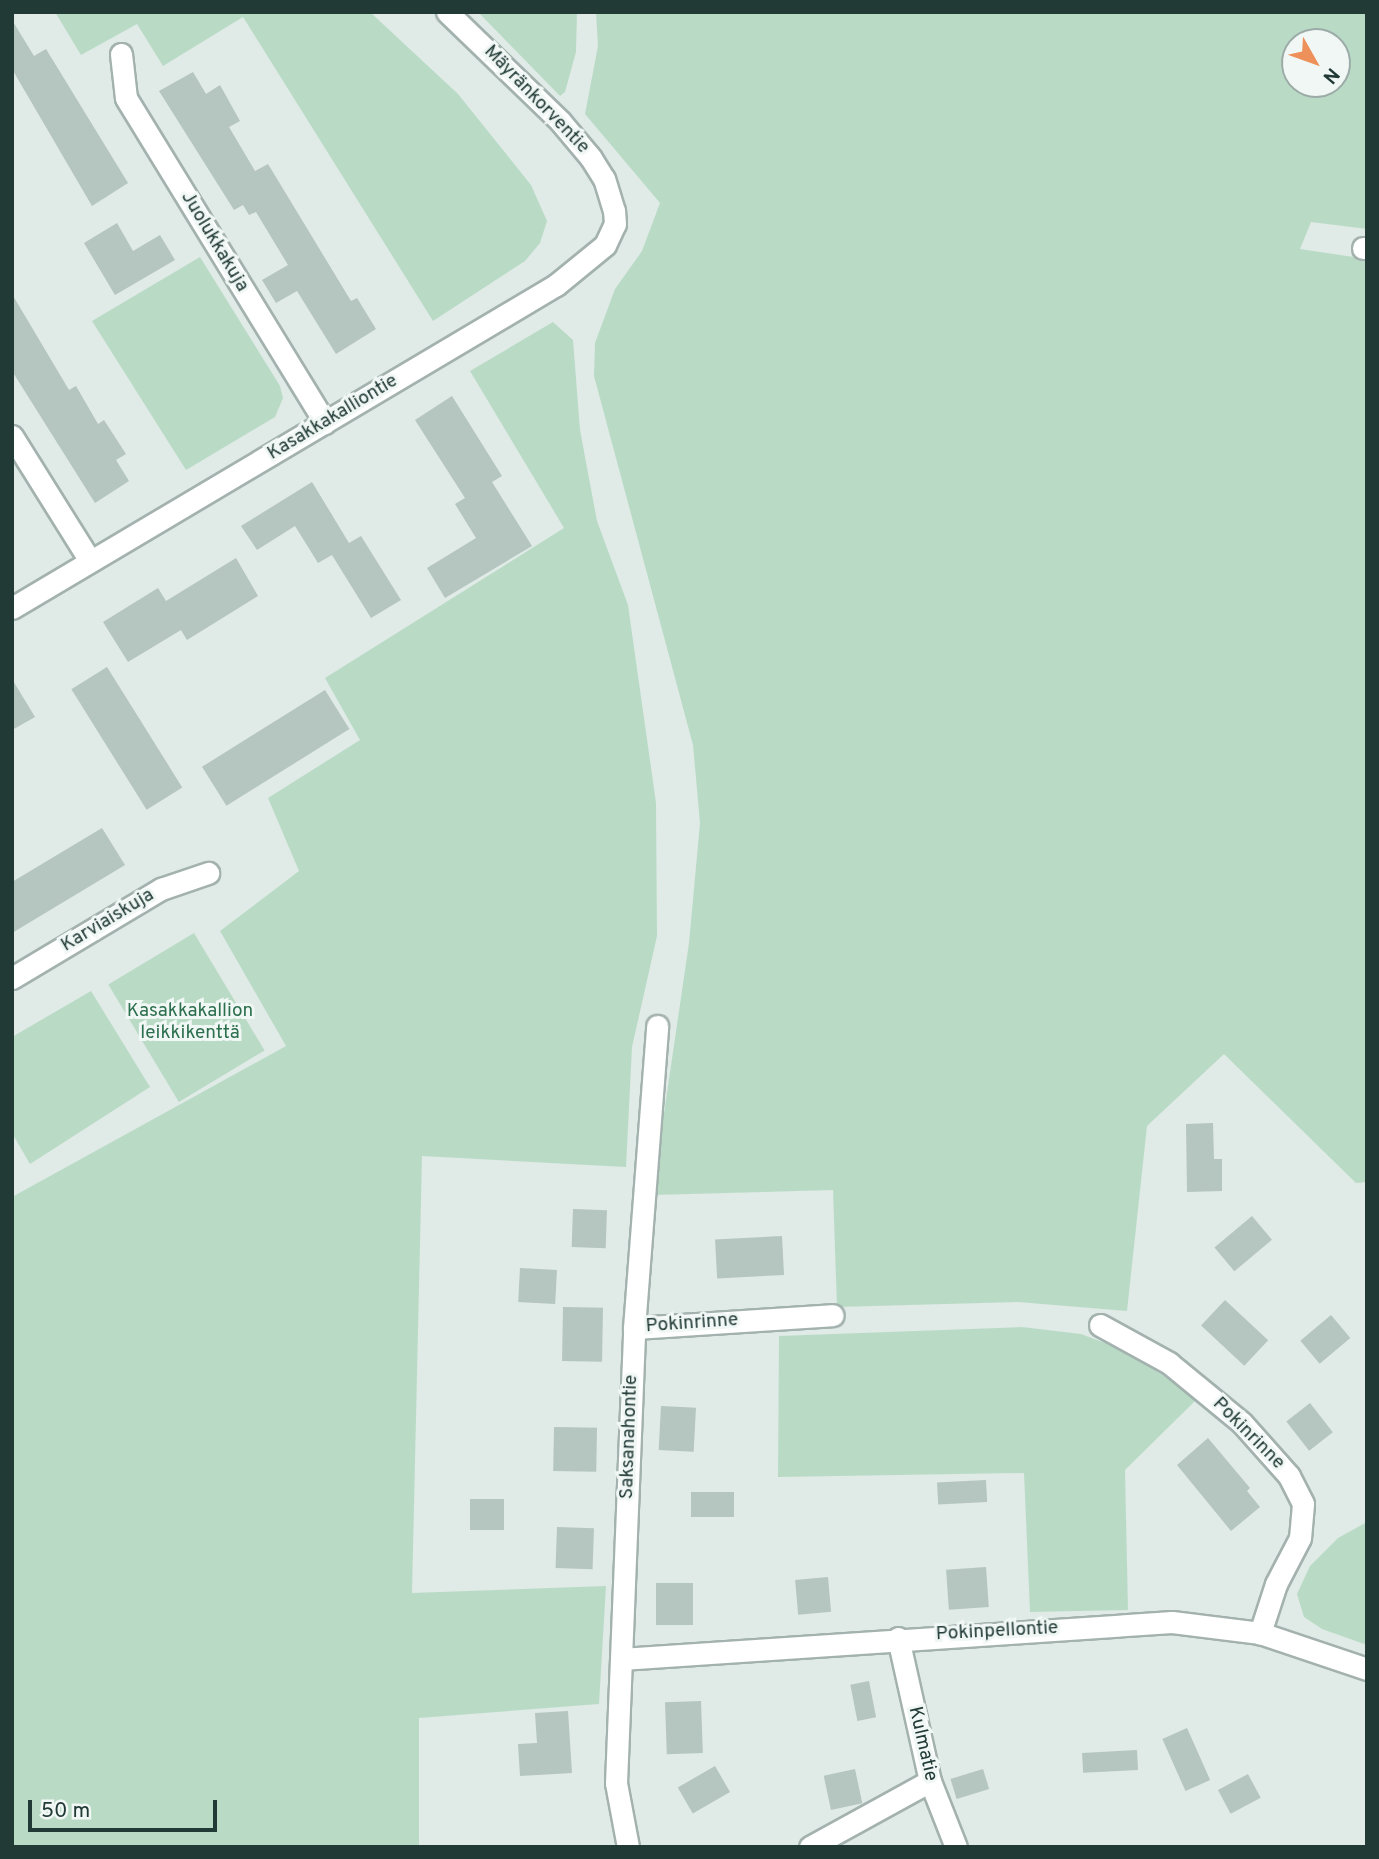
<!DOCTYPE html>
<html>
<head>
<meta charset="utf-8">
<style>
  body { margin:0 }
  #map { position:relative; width:1379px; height:1859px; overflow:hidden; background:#e0eae7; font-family:Overpass,sans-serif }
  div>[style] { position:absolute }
  .green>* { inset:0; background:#b9dbc6; transform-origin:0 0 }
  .building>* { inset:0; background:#b5c5c0; transform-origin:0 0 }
  .roads { filter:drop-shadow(2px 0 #a3b2ae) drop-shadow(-2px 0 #a3b2ae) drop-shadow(0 2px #a3b2ae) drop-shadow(0 -2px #a3b2ae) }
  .minor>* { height:21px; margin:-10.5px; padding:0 10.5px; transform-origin:10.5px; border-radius:10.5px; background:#fff }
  span { translate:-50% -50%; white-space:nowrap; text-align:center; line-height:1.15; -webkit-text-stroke:6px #f0f7f4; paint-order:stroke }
  .street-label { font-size:19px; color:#213a36 }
  .park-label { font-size:19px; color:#2c6f4e }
  .frame { position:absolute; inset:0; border:14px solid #213a36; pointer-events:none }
  .north { position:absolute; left:1281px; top:28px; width:70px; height:70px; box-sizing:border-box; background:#f0f7f4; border:2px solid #9daba8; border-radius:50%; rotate:130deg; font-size:19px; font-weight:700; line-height:28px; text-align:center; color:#213a36 }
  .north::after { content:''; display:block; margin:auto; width:24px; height:32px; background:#ee905a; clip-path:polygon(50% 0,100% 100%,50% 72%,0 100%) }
  .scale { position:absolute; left:28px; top:1800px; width:189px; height:32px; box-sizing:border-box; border:4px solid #213a36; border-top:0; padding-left:9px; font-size:21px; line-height:24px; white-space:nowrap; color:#213a36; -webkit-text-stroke:5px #f0f7f4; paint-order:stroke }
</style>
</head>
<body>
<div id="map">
  <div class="green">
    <div style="clip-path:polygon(55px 12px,370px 12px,458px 94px,531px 185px,547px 221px,540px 243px,525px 261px,433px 321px,243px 17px,163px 66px,137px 24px,81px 55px)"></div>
    <div style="clip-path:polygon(478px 12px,577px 12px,576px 52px,565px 92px,560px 96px)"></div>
    <div style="clip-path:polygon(evenodd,596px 12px,1367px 12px,1367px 229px,1311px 222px,1300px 249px,1367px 259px,1367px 1182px,1356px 1183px,1224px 1054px,1147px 1126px,1127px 1311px,1018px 1302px,837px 1307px,833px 1190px,652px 1195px,689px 943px,700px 823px,693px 745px,594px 376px,595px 343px,615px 289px,642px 251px,660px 203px,585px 114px,598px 46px,596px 12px,1295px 42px,1337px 42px,1337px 84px,1295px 84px,1295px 42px)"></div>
    <div style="clip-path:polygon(200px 257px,280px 386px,283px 398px,275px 417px,186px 470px,92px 321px)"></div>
    <div style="clip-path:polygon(553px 322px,573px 340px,580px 430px,597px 521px,628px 605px,656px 803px,657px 936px,632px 1047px,626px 1167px,422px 1156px,412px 1593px,606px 1586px,599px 1704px,419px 1718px,419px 1847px,12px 1847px,12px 1197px,286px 1046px,220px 931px,299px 871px,268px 798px,360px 740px,325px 678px,564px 528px,470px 371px)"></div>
    <div style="left:194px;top:933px;width:137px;height:100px;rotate:59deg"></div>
    <div style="clip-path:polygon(91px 991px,150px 1087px,30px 1164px,12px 1133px,12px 1037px)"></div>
    <div style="clip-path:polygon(1022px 1327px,1081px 1334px,1129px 1352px,1197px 1399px,1125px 1470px,1128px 1610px,1030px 1612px,1024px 1473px,778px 1477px,779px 1336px)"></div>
    <div style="clip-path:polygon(1367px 1522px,1367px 1645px,1322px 1629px,1304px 1617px,1297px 1594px,1310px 1566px,1338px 1538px)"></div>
  </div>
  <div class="building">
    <div style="clip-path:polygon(12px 20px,34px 56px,46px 49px,128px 183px,92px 206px,12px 69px)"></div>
    <div style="clip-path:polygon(193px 72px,206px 94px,220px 85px,240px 121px,229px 127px,255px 171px,268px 164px,351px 301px,357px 298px,376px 329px,336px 354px,297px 291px,276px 303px,262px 280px,288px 265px,256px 212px,249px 215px,243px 205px,234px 210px,159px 91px)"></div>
    <div style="clip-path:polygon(117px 223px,133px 251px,160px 235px,175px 260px,115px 295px,84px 243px)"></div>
    <div style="clip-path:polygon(12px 294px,69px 390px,76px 386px,98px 424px,104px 420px,126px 454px,116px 460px,129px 481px,95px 503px,12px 371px)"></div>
    <div style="clip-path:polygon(452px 396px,502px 476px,492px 482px,532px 546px,445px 598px,427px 568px,476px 538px,455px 504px,465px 498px,415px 420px)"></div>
    <div style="clip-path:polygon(312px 482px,349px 543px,361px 536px,401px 600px,371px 618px,332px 555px,318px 563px,295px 526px,257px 550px,241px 526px)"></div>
    <div style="clip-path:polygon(236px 558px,258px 596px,187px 640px,181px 630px,128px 662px,103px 622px,158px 588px,166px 601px)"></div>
    <div style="left:107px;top:667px;width:142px;height:42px;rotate:58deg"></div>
    <div style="clip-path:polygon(12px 679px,35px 717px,12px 730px)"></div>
    <div style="left:325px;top:690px;width:46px;height:145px;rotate:58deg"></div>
    <div style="clip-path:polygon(102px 828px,125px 865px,12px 933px,12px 882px)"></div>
    <div style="clip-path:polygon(1213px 1123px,1214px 1159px,1222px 1159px,1222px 1191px,1187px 1192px,1186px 1124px)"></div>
    <div style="left:573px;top:1209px;width:34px;height:38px;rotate:2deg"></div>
    <div style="left:1252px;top:1216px;width:31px;height:49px;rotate:50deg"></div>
    <div style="left:782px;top:1236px;width:39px;height:67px;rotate:87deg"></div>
    <div style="left:520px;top:1268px;width:37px;height:34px;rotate:3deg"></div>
    <div style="left:1225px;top:1300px;width:59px;height:35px;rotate:43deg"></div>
    <div style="left:563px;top:1307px;width:40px;height:54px;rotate:1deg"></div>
    <div style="left:1331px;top:1315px;width:30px;height:40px;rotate:50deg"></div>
    <div style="left:1310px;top:1403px;width:37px;height:30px;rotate:52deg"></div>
    <div style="left:661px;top:1406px;width:35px;height:44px;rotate:3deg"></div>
    <div style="left:554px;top:1427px;width:43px;height:44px;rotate:1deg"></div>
    <div style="clip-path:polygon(1208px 1438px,1250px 1488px,1247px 1491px,1260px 1507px,1231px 1531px,1177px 1465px)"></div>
    <div style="left:986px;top:1480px;width:22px;height:49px;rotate:87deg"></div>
    <div style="left:691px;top:1492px;width:43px;height:25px"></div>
    <div style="left:470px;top:1499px;width:34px;height:31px"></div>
    <div style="left:557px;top:1527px;width:37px;height:41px;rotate:2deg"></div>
    <div style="left:986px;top:1567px;width:40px;height:40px;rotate:86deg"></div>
    <div style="left:828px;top:1577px;width:35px;height:33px;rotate:85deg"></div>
    <div style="left:656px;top:1583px;width:37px;height:42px"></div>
    <div style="left:869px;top:1681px;width:37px;height:19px;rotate:79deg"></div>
    <div style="left:701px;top:1701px;width:52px;height:36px;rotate:88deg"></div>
    <div style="clip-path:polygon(568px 1711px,572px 1773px,520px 1776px,518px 1744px,537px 1743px,535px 1713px)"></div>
    <div style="left:1187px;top:1728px;width:57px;height:27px;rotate:66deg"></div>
    <div style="left:1137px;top:1750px;width:20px;height:55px;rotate:87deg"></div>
    <div style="left:715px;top:1766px;width:30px;height:43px;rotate:60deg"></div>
    <div style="left:855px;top:1769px;width:35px;height:32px;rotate:78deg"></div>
    <div style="left:983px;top:1769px;width:21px;height:34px;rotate:73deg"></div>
    <div style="left:1248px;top:1774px;width:27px;height:34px;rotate:62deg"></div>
  </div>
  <div class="roads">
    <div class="minor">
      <div style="left:121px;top:54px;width:44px;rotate:83.5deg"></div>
      <div style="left:126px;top:98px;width:381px;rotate:58.5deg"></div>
      <div style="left:1363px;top:248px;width:4px"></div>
      <div style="left:12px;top:436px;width:147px;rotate:58deg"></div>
      <div style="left:12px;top:608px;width:633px;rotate:-30.7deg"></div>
      <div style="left:556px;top:285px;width:63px;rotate:-39.2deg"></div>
      <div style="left:605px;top:245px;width:23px;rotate:-65deg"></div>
      <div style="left:615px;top:224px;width:13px;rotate:-94deg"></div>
      <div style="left:614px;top:211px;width:34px;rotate:-107deg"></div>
      <div style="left:604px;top:179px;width:25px;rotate:-122deg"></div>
      <div style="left:591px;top:158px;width:48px;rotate:-130deg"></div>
      <div style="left:560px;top:121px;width:157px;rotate:-136deg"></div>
      <div style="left:12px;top:978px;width:174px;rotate:-30.9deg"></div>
      <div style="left:161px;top:889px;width:50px;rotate:-18.8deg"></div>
      <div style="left:1100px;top:1325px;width:79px;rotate:28.8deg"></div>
      <div style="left:1169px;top:1363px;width:94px;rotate:39.4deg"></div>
      <div style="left:1242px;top:1423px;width:71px;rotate:48.4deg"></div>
      <div style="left:1289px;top:1476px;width:31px;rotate:63deg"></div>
      <div style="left:1303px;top:1504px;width:34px;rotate:95deg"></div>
      <div style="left:1300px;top:1538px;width:52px;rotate:117.6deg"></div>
      <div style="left:1276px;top:1584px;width:52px;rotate:108.1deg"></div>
      <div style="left:634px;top:1328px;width:199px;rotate:-3.7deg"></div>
      <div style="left:898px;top:1638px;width:147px;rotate:77.4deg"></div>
      <div style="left:930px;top:1781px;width:71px;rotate:68.5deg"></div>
      <div style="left:621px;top:1659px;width:552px;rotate:-3.84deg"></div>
      <div style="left:1172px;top:1622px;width:89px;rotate:7.1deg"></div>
      <div style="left:1260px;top:1633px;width:113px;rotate:18.6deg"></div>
      <div style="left:628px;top:1847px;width:65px;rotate:-100.6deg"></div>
      <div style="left:616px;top:1783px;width:455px;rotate:-87.7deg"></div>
      <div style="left:634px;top:1328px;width:303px;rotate:-85.6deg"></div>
      <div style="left:810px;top:1847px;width:137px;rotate:-28.8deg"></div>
    </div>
  </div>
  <div class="street-label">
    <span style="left:536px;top:100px;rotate:46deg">Mäyränkorventie</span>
    <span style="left:214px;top:242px;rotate:59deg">Juolukkakuja</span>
    <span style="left:333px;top:418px;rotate:-31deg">Kasakkakalliontie</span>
    <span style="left:108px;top:921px;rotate:-31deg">Karviaiskuja</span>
    <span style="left:692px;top:1324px;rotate:-4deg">Pokinrinne</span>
    <span style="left:1248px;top:1434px;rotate:45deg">Pokinrinne</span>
    <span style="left:630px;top:1437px;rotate:-88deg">Saksanahontie</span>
    <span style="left:997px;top:1632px;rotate:-3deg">Pokinpellontie</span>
    <span style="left:922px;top:1744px;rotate:77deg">Kulmatie</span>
  </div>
  <div class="park-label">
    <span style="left:190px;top:1023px">Kasakkakallion<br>leikkikenttä</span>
  </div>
  <div class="frame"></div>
  <div class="north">N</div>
  <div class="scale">50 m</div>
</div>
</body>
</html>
